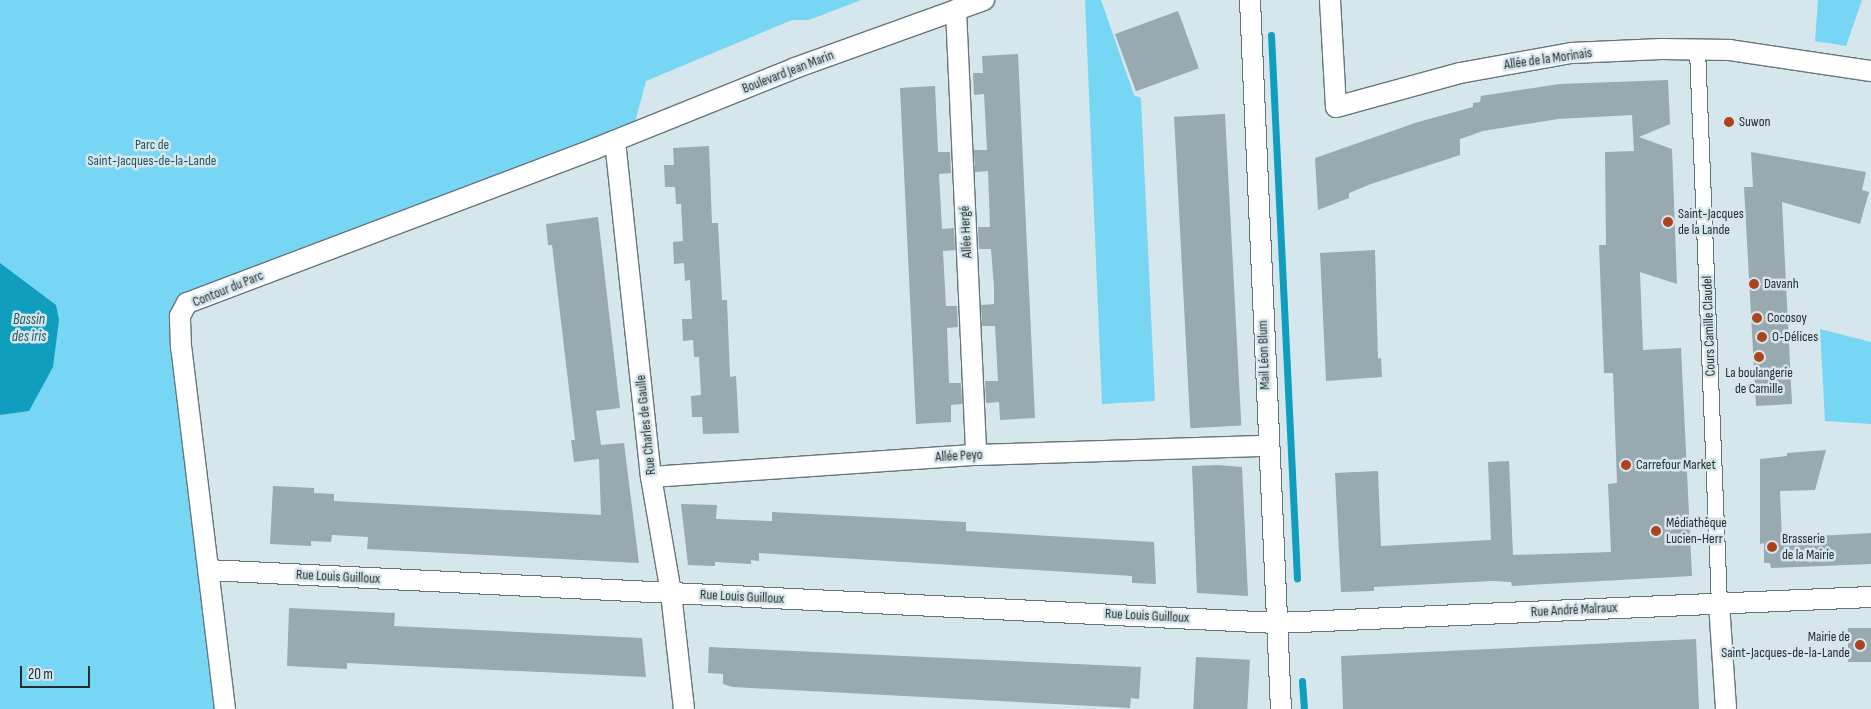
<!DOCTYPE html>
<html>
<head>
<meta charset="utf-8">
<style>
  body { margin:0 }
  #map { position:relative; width:1871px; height:709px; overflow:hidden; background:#d5e7ed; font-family:"Sofia Sans Condensed",sans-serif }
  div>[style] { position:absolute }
  .green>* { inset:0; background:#77d6f3 }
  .water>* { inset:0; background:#119ebe }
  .stream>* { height:7px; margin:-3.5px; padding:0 3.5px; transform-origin:3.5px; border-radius:3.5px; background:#119ebe }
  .building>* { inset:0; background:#98a9af; transform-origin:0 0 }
  .roads { filter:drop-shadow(1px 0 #65767b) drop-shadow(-1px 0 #65767b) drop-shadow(0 1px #65767b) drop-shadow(0 -1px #65767b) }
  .pedestrian>* { height:15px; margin:-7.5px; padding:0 7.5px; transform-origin:7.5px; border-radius:7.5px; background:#fff }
  .minor>* { height:20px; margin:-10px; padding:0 10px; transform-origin:10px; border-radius:10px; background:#fff }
  .dots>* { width:14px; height:14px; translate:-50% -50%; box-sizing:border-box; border:2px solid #d5e7ed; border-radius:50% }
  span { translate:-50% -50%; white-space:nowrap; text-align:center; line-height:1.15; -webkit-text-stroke:5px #d5e7ed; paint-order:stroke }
  .street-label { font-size:14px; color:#262d30 }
  .poi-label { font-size:14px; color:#262d30 }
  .left { translate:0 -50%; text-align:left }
  .right { translate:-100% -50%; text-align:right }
  .park-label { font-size:14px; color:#235463 }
  .water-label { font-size:15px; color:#265866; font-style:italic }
  .scale { position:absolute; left:20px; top:666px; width:70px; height:22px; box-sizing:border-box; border:2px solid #262d30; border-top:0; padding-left:6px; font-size:15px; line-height:18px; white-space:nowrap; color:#262d30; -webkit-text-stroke:4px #d5e7ed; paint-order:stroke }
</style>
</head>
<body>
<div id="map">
  <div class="green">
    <div style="clip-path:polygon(0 0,861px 0,809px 20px,792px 20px,646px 81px,632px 134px,180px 316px,225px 709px,0 709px)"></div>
    <div style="clip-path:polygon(1085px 0,1101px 0,1134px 95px,1141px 98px,1155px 401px,1102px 404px)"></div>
    <div style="clip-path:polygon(1818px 0,1862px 0,1846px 46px,1815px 41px)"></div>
    <div style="clip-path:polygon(1820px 329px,1871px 342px,1871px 424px,1825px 421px)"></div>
  </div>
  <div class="water">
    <div style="clip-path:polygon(0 263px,56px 305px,59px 320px,53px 367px,29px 411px,0 415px)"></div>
  </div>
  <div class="stream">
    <div style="left:1271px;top:35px;width:544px;rotate:87.26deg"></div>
    <div style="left:1302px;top:681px;width:28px;rotate:86deg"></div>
  </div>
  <div class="building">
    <div style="left:1178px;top:11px;width:61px;height:67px;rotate:70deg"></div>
    <div style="clip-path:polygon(1018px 54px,1035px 418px,1000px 420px,999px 402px,986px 403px,985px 381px,998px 381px,995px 326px,982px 326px,981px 305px,994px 304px,994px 287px,991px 249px,979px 249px,978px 227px,990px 227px,988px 171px,975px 172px,974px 150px,987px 150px,984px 94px,974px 95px,973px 73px,983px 73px,982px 56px)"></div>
    <div style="clip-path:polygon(1668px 80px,1670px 124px,1639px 137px,1672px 149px,1677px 284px,1640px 272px,1643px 350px,1681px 348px,1692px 576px,1512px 586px,1511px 582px,1493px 581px,1374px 587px,1374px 591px,1341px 592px,1335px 473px,1378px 471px,1381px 546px,1491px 540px,1488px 462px,1509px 461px,1513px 555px,1611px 552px,1608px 484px,1617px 483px,1613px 373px,1604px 373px,1599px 245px,1606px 245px,1605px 152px,1634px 151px,1632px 115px,1558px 119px,1483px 131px,1460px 139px,1460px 155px,1371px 184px,1349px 193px,1349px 198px,1318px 210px,1315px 158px,1418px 122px,1473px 107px,1473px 103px,1480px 102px,1481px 96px,1559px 84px)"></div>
    <div style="clip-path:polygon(935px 86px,938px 152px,950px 152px,951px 173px,939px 174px,942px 229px,954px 228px,955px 250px,943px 251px,946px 306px,957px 306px,958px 327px,947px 328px,949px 383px,961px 383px,962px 404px,951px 405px,951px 422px,916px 424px,900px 88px)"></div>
    <div style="left:1225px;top:114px;width:312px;height:51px;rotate:87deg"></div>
    <div style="clip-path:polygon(709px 146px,712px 223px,718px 223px,722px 300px,727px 300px,730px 377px,736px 376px,739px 433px,703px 434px,702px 417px,692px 417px,691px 396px,701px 395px,699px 357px,694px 357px,693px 340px,683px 341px,682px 319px,692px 319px,690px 280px,685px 281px,684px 263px,674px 264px,673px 242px,683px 241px,681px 204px,676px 204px,675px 187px,665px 187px,664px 165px,674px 165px,673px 148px)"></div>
    <div style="clip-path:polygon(1751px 152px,1866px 172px,1862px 190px,1869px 192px,1860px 224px,1782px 202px,1792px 404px,1756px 406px,1744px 187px,1753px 187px)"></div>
    <div style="clip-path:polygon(598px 217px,620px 408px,596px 411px,601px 445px,624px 443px,639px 563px,367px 549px,368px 537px,332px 535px,331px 542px,311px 541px,311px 546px,270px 544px,273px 486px,314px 488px,314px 493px,334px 494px,334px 501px,601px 515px,599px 459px,574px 462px,571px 440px,575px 440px,552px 245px,548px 245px,546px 224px)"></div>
    <div style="clip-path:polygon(1375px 250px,1378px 359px,1381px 358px,1382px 377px,1326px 381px,1320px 253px)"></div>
    <div style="clip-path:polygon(1826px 450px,1815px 490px,1780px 491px,1782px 538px,1871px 533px,1871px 564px,1771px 568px,1770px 563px,1764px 563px,1764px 543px,1760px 544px,1760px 459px,1787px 456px,1787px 453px)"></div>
    <div style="clip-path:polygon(1218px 465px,1242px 467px,1248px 596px,1197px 593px,1192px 466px)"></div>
    <div style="clip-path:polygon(681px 504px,717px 505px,716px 519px,772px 521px,772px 512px,966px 522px,966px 531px,1154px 542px,1156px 584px,1132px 583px,1132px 576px,759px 553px,759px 561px,751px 560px,751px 564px,715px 562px,715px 566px,688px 565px)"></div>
    <div style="clip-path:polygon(289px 608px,395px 613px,394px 626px,642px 638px,646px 677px,347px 663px,347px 669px,287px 666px)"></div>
    <div style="left:1871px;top:628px;width:34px;height:23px;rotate:90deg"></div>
    <div style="clip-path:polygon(1696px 639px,1699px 709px,1343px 709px,1341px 656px)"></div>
    <div style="clip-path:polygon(709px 647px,1141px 667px,1139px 699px,1131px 698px,1130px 708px,733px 687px,723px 684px,723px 674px,708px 673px)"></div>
    <div style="left:1196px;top:657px;width:54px;height:52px;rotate:3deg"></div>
  </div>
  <div class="roads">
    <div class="pedestrian">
      <div style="left:1697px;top:49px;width:554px;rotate:87.73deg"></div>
    </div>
    <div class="minor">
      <div style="left:1250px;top:0;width:710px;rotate:87.5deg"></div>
      <div style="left:1330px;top:0;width:107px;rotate:86.8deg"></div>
      <div style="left:1336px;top:107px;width:129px;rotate:-15.3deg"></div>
      <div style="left:1460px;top:73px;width:113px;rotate:-10.2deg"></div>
      <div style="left:1571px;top:53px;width:90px;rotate:-2.5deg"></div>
      <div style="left:1661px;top:49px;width:69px;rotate:0.8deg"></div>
      <div style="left:1730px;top:50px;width:143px;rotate:8.5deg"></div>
      <div style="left:956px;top:10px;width:445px;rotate:87.4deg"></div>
      <div style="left:615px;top:141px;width:338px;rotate:83.9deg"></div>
      <div style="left:651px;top:477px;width:118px;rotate:80.2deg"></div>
      <div style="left:671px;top:593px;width:117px;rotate:83.6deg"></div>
      <div style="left:651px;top:477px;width:326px;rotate:-3.9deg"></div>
      <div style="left:976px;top:455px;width:292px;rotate:-1.8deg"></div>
      <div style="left:208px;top:570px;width:1070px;rotate:2.84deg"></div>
      <div style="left:1277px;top:623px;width:595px;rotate:-2.51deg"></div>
      <div style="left:1719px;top:603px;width:106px;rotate:86.2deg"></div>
      <div style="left:225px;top:709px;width:364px;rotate:-96.9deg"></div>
      <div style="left:181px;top:348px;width:32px;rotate:-92deg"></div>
      <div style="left:180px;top:316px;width:15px;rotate:-62deg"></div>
      <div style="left:187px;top:303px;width:435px;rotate:-20.7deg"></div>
      <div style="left:594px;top:149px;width:217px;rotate:-21.9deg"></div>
      <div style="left:795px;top:68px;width:201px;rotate:-19.8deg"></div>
    </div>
  </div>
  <div class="dots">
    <div style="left:1729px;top:122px;background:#ab441d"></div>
    <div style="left:1668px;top:222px;background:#ab441d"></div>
    <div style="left:1754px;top:284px;background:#ab441d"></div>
    <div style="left:1757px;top:318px;background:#ab441d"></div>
    <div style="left:1762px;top:337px;background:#ab441d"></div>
    <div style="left:1759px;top:357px;background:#ab441d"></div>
    <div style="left:1626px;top:465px;background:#ab441d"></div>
    <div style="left:1656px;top:531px;background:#ab441d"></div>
    <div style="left:1772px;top:547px;background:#ab441d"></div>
    <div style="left:1860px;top:645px;background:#ab441d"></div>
  </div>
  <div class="street-label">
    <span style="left:1548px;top:59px;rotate:-8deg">Allée de la Morinais</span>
    <span style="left:788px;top:72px;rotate:-21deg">Boulevard Jean Marin</span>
    <span style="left:966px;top:232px;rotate:-93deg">Allée Hergé</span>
    <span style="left:228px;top:289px;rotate:-22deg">Contour du Parc</span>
    <span style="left:1709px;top:326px;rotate:-92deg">Cours Camille Claudel</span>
    <span style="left:1264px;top:355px;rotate:-92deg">Mail Léon Blum</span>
    <span style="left:646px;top:425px;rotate:-96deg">Rue Charles de Gaulle</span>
    <span style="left:959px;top:456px;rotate:-3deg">Allée Peyo</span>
    <span style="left:338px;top:577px;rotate:3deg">Rue Louis Guilloux</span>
    <span style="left:742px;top:597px;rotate:3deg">Rue Louis Guilloux</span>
    <span style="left:1574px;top:610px;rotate:-3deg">Rue André Malraux</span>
    <span style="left:1147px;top:616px;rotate:3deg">Rue Louis Guilloux</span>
  </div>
  <div class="poi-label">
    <span class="left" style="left:1739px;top:122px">Suwon</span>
    <span class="left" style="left:1678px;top:222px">Saint-Jacques<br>de la Lande</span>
    <span class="left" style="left:1764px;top:284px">Davanh</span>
    <span class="left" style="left:1767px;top:318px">Cocosoy</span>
    <span class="left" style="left:1772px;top:337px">O-Délices</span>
    <span style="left:1759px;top:381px">La boulangerie<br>de Camille</span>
    <span class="left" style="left:1636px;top:465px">Carrefour Market</span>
    <span class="left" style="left:1666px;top:531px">Médiathèque<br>Lucien-Herr</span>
    <span class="left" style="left:1782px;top:547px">Brasserie<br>de la Mairie</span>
    <span class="right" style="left:1850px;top:645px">Mairie de<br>Saint-Jacques-de-la-Lande</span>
  </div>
  <div class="park-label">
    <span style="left:152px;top:153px">Parc de<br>Saint-Jacques-de-la-Lande</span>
  </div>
  <div class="water-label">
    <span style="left:29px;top:328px">Bassin<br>des iris</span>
  </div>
  <div class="scale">20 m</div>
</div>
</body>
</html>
